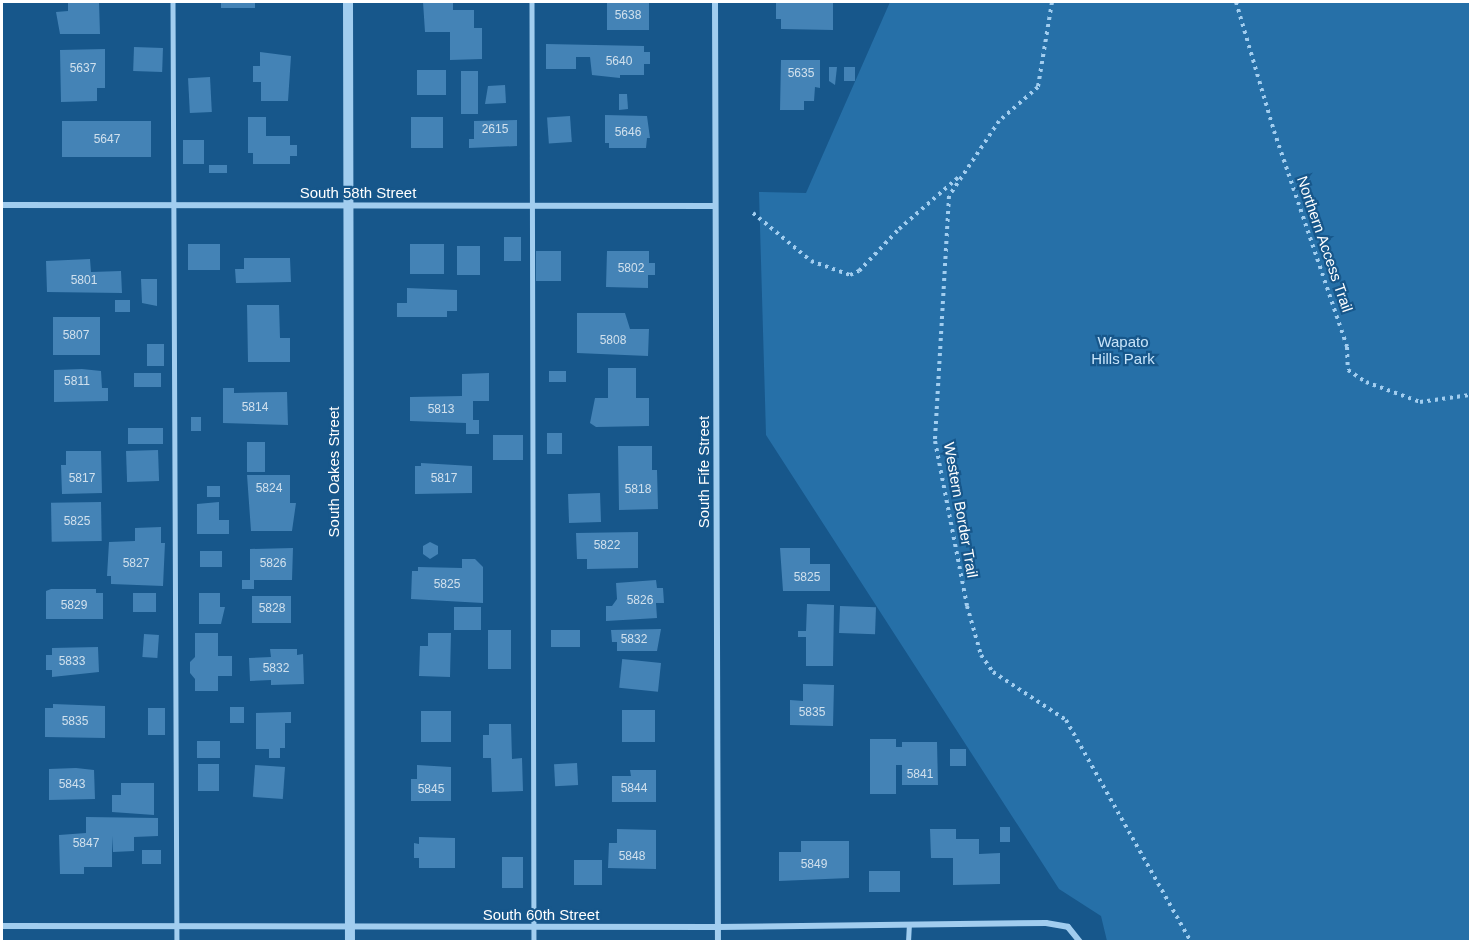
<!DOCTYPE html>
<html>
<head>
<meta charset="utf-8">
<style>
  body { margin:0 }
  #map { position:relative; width:1472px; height:943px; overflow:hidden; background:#17578b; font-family:Helvetica,sans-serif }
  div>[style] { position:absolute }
  .green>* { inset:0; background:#2670a8 }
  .building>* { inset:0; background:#4483b6; transform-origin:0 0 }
  .path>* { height:4px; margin-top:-2px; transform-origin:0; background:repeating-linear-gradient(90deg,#a1cdef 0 3px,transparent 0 7.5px) }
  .service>* { height:4.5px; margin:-2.25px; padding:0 2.25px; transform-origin:2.25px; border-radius:2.25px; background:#a1cdef }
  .minor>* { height:6px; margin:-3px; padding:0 3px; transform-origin:3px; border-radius:3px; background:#a1cdef }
  .tertiary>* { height:10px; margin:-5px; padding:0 5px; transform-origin:5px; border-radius:5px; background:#a1cdef }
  span { translate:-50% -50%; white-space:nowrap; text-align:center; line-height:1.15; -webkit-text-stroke:4.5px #17578b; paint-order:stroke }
  .number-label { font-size:12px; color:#d0e0ed }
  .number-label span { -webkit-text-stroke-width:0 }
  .street-label { font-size:15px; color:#fff }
  .park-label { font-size:15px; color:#c7e4fa }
  .frame { position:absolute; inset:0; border:3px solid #fff; pointer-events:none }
</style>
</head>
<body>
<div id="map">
  <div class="green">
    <div style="clip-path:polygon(890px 2px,1470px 2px,1470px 941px,1107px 941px,1101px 916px,1059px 889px,766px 435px,759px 192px,806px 193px)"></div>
  </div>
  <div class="building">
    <div style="clip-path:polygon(68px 2px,99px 2px,100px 34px,60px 34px,56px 12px,68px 11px)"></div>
    <div style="left:221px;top:2px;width:34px;height:6px"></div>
    <div style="clip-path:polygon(423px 2px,453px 2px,453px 10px,474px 10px,474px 28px,482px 28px,482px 59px,450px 60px,450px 32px,425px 32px)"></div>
    <div style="left:607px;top:2px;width:42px;height:28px"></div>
    <div style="clip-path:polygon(776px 2px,833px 2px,833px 30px,781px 29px,781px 19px,776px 19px)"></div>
    <div style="clip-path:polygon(546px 44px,644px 46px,644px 52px,650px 52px,650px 64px,644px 64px,644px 75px,620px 75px,620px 78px,592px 75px,590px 57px,576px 57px,576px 69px,546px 69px)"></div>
    <div style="left:134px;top:47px;width:29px;height:24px;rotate:2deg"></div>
    <div style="clip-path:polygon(105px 49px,105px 88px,97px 88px,97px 101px,61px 102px,60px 50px)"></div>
    <div style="clip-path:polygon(260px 52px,291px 56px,288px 101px,261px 101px,261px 82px,253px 82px,253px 66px,260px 66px)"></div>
    <div style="clip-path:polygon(781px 60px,820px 60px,820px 88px,815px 87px,814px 101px,804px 101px,804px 110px,780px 110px)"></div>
    <div style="clip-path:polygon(829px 67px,837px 67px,835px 85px,829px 81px)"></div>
    <div style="left:844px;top:67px;width:11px;height:14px"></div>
    <div style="left:417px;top:70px;width:29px;height:25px"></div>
    <div style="left:461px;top:71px;width:17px;height:43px"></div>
    <div style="left:210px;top:77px;width:35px;height:22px;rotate:87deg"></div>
    <div style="clip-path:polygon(505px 85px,506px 103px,485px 104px,488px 86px)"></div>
    <div style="clip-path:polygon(619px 94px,627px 94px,628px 109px,619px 110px)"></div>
    <div style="clip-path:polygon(605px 115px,647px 116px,650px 138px,647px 138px,646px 148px,609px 148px,609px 143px,605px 143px)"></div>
    <div style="left:570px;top:116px;width:26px;height:23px;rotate:86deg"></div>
    <div style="clip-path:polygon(248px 117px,266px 117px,266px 136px,290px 136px,290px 145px,297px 145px,297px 156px,290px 156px,290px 164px,253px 164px,253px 153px,248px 153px)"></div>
    <div style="left:411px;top:117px;width:32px;height:31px"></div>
    <div style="clip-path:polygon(517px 120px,517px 146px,469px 148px,469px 139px,474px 139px,474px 121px)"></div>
    <div style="left:151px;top:121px;width:36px;height:89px;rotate:90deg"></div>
    <div style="left:183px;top:140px;width:21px;height:24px"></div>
    <div style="left:209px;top:165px;width:18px;height:8px"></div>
    <div style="left:504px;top:237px;width:17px;height:24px"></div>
    <div style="left:188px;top:244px;width:32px;height:26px"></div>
    <div style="left:444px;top:244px;width:30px;height:34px;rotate:90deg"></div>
    <div style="left:457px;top:246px;width:23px;height:29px"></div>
    <div style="left:561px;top:251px;width:30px;height:25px;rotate:90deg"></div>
    <div style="clip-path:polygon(607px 251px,649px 251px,649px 263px,655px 263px,655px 275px,648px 275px,648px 288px,606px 287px)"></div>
    <div style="clip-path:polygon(244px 258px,290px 258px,291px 282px,236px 283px,235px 269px,244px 269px)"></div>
    <div style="clip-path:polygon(90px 259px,91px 272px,121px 271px,122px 293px,47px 292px,46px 261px)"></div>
    <div style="clip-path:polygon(141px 279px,157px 279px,157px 306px,142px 303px)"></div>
    <div style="clip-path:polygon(407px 288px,457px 290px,457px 311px,447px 311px,447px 317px,397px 317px,397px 303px,407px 303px)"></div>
    <div style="left:130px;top:300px;width:12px;height:15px;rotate:90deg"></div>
    <div style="clip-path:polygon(247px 305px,279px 305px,280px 338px,290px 338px,290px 362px,248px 362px)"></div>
    <div style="clip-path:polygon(577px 313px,625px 313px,630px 329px,649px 329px,648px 356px,577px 353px)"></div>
    <div style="left:53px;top:317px;width:47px;height:38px"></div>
    <div style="left:147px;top:344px;width:17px;height:22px"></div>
    <div style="clip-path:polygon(608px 368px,636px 368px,636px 398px,649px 398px,649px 426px,596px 427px,590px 423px,595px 398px,608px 398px)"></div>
    <div style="clip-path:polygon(82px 369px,101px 371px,102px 388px,108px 388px,108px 401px,54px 402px,54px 370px)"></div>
    <div style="left:549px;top:371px;width:17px;height:11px"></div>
    <div style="left:134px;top:373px;width:27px;height:14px"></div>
    <div style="clip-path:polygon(489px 373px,489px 401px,473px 401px,473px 420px,479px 420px,479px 434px,466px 434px,466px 423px,410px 421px,410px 397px,462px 396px,462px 374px)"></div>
    <div style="clip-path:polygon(223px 388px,234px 388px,234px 393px,287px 392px,288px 425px,223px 423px)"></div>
    <div style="left:191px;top:417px;width:10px;height:14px"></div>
    <div style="left:128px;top:428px;width:35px;height:16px"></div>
    <div style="left:547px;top:433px;width:15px;height:21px"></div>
    <div style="left:493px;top:435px;width:30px;height:25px"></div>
    <div style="left:247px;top:442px;width:18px;height:30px"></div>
    <div style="clip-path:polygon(618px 446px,652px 446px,652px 470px,657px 470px,658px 509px,619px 510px)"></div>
    <div style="left:158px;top:450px;width:31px;height:32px;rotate:88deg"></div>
    <div style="clip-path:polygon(66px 451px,101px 451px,102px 493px,62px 494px,61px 465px,66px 465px)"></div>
    <div style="clip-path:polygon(421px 463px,472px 466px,472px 493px,415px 494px,415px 466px,421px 466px)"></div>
    <div style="clip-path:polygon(247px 475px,290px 475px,290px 503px,296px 503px,292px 531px,251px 531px)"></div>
    <div style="left:207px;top:486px;width:13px;height:11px"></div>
    <div style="left:600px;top:493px;width:29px;height:32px;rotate:88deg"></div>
    <div style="left:101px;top:502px;width:39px;height:50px;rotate:89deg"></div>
    <div style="clip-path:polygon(219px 502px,219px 520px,229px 520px,229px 534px,197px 534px,197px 504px)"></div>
    <div style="clip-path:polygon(161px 527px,161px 543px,165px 543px,163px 586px,111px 584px,111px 576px,107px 576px,109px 542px,135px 541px,135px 528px)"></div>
    <div style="clip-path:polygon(638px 532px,638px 568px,587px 569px,587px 559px,577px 559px,576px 533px)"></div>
    <div style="clip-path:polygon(430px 542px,438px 546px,438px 554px,430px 559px,423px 554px,423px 546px)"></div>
    <div style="clip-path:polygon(293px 548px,292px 580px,254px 580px,254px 589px,242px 589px,242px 580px,250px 580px,250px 549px)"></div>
    <div style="clip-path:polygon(780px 548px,810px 548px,810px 564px,830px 564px,830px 591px,783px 591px)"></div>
    <div style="left:200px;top:551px;width:22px;height:16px"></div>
    <div style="clip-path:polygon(462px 559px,475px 559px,483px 567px,483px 603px,411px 599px,412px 571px,418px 571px,418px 567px,462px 568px)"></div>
    <div style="clip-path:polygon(656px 580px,657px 588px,663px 588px,664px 603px,656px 603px,657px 618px,606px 621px,606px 606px,612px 606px,617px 599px,616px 583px)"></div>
    <div style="clip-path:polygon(51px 589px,96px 589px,96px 593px,103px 593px,103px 619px,46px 619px,46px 591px)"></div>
    <div style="left:133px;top:593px;width:23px;height:19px"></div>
    <div style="clip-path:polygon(199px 593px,220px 593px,220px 607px,225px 607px,221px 624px,199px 624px)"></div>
    <div style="left:252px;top:596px;width:39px;height:27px"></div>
    <div style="clip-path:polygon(807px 604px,834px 605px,833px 666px,806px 666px,806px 637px,798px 637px,798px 631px,806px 631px)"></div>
    <div style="left:840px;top:606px;width:36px;height:27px;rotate:2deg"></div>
    <div style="left:454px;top:607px;width:27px;height:23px"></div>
    <div style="clip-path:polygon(661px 629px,657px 651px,617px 651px,617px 642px,612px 642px,611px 630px)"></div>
    <div style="left:488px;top:630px;width:23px;height:39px"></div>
    <div style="left:551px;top:630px;width:29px;height:17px"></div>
    <div style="clip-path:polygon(195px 633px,218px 633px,218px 656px,232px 656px,232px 676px,218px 676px,218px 691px,195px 691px,195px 679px,190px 673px,190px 662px,195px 657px)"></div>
    <div style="clip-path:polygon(428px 633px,451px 633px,450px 677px,419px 676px,420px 646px,428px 646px)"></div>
    <div style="left:144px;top:634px;width:15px;height:23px;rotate:4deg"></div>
    <div style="clip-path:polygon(98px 647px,99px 672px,52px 677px,52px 670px,46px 670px,46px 655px,52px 655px,52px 648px)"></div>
    <div style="clip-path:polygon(270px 649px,297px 649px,297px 655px,303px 654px,304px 684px,271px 685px,271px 680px,250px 681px,249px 658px,271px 657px)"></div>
    <div style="left:661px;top:663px;width:29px;height:39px;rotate:96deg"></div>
    <div style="clip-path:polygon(803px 684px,834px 685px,833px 726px,790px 725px,790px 700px,803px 701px)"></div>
    <div style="clip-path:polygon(53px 704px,105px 706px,105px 738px,45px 737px,45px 708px,53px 708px)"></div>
    <div style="left:230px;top:707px;width:14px;height:16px"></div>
    <div style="left:148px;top:708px;width:17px;height:27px"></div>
    <div style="left:655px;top:710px;width:32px;height:33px;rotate:90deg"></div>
    <div style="left:421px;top:711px;width:30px;height:31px"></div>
    <div style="clip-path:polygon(291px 712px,291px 723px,285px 723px,285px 748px,280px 748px,280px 758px,269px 758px,269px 749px,256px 749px,256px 713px)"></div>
    <div style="clip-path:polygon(489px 724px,511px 724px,512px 759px,522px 758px,523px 791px,492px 792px,491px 758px,483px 758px,483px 735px,489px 735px)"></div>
    <div style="clip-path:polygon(870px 739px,896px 739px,896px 747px,902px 747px,902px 742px,937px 742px,938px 785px,902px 785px,902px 765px,896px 765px,896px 794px,870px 794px)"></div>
    <div style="left:197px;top:741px;width:23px;height:17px"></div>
    <div style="left:950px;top:749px;width:16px;height:17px"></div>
    <div style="left:577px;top:763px;width:22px;height:23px;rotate:87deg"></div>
    <div style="left:198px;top:764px;width:21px;height:27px"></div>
    <div style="clip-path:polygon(417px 765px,451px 767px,451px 801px,411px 801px,411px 779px,417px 779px)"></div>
    <div style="left:285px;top:767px;width:32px;height:30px;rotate:94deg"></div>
    <div style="clip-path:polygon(76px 768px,94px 770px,95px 799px,49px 800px,49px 769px)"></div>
    <div style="clip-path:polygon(630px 770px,656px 770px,656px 802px,612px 802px,612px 776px,631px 776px)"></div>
    <div style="clip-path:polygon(121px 783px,154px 783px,154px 815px,112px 812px,112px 795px,121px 795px)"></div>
    <div style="clip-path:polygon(86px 817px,158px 818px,158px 836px,134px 837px,134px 851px,113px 852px,112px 836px,112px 867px,84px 867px,84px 874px,60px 874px,59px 835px,86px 833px)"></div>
    <div style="left:1000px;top:827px;width:10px;height:15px"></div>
    <div style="clip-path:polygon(617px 829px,656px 830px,656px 869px,608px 868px,609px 843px,617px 843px)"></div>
    <div style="clip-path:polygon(930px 829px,956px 829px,956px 839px,979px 839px,979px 854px,1000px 853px,1000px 884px,953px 885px,953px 858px,931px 858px)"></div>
    <div style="clip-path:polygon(419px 837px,455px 838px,455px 868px,419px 868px,419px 858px,414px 858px,414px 843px,419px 844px)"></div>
    <div style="clip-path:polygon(801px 841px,849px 841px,849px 878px,779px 881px,779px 852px,801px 852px)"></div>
    <div style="left:142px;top:850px;width:19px;height:14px"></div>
    <div style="left:502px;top:857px;width:21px;height:31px"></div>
    <div style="left:574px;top:860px;width:28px;height:25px"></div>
    <div style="left:869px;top:871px;width:31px;height:21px"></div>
  </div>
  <div class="path">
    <div style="left:1052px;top:2px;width:86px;rotate:99.4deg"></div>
    <div style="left:1038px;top:87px;width:52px;rotate:138.9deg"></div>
    <div style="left:999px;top:121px;width:90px;rotate:123.7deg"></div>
    <div style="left:949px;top:196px;width:245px;rotate:93.3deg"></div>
    <div style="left:935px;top:441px;width:168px;rotate:79deg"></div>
    <div style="left:967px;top:606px;width:51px;rotate:74.1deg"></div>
    <div style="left:981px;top:655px;width:21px;rotate:55deg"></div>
    <div style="left:993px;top:672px;width:87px;rotate:33.3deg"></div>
    <div style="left:1066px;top:720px;width:255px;rotate:60.6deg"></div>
    <div style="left:1236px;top:2px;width:134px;rotate:73.6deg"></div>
    <div style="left:1274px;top:131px;width:228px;rotate:71.3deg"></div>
    <div style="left:1347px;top:347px;width:23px;rotate:88deg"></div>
    <div style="left:1348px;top:370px;width:22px;rotate:34deg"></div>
    <div style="left:1366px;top:382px;width:58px;rotate:20.3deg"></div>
    <div style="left:1420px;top:402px;width:50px;rotate:-8deg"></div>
    <div style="left:753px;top:213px;width:75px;rotate:39.6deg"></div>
    <div style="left:811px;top:261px;width:41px;rotate:19.7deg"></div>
    <div style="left:850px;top:275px;width:10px;rotate:-24deg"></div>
    <div style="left:859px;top:271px;width:58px;rotate:-46.4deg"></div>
    <div style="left:899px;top:229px;width:81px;rotate:-41deg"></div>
  </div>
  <div class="service">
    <div style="left:173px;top:2px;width:940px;rotate:89.76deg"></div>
    <div style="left:532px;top:2px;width:940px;rotate:89.88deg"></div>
    <div style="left:908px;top:942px;width:17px;rotate:-87deg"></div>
  </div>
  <div class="minor">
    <div style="left:715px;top:2px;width:940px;rotate:89.82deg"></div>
    <div style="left:2px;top:205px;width:713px;rotate:0.08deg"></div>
    <div style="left:2px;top:926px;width:716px;rotate:0.08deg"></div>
    <div style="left:718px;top:927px;width:328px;rotate:-0.7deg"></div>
    <div style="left:1046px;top:923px;width:22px;rotate:10deg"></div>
    <div style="left:1068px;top:927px;width:19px;rotate:51deg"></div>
  </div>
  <div class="tertiary">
    <div style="left:348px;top:2px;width:940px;rotate:89.88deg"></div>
  </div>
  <div class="number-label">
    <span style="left:628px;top:16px">5638</span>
    <span style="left:619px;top:62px">5640</span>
    <span style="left:83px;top:69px">5637</span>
    <span style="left:801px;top:74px">5635</span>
    <span style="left:495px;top:130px">2615</span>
    <span style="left:628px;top:133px">5646</span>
    <span style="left:107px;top:140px">5647</span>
    <span style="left:631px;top:269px">5802</span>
    <span style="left:84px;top:281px">5801</span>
    <span style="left:76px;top:336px">5807</span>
    <span style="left:613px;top:341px">5808</span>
    <span style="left:77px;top:382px">5811</span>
    <span style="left:255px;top:408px">5814</span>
    <span style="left:441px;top:410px">5813</span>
    <span style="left:82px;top:479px">5817</span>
    <span style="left:444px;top:479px">5817</span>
    <span style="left:269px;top:489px">5824</span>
    <span style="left:638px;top:490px">5818</span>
    <span style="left:77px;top:522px">5825</span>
    <span style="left:607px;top:546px">5822</span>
    <span style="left:136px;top:564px">5827</span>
    <span style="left:273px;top:564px">5826</span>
    <span style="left:807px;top:578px">5825</span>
    <span style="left:447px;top:585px">5825</span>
    <span style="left:640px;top:601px">5826</span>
    <span style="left:74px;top:606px">5829</span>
    <span style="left:272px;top:609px">5828</span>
    <span style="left:634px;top:640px">5832</span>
    <span style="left:72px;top:662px">5833</span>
    <span style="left:276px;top:669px">5832</span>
    <span style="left:812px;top:713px">5835</span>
    <span style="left:75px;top:722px">5835</span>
    <span style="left:920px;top:775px">5841</span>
    <span style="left:72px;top:785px">5843</span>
    <span style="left:634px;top:789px">5844</span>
    <span style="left:431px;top:790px">5845</span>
    <span style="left:86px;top:844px">5847</span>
    <span style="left:632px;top:857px">5848</span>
    <span style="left:814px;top:865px">5849</span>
  </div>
  <div class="street-label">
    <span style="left:358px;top:193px">South 58th Street</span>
    <span style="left:1325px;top:244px;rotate:71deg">Northern Access Trail</span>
    <span style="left:334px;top:472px;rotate:-90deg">South Oakes Street</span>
    <span style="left:704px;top:472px;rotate:-90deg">South Fife Street</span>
    <span style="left:961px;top:510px;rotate:80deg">Western Border Trail</span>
    <span style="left:541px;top:915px">South 60th Street</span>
  </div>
  <div class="park-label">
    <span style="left:1123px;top:350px">Wapato<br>Hills Park</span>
  </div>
  <div class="frame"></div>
</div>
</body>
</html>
